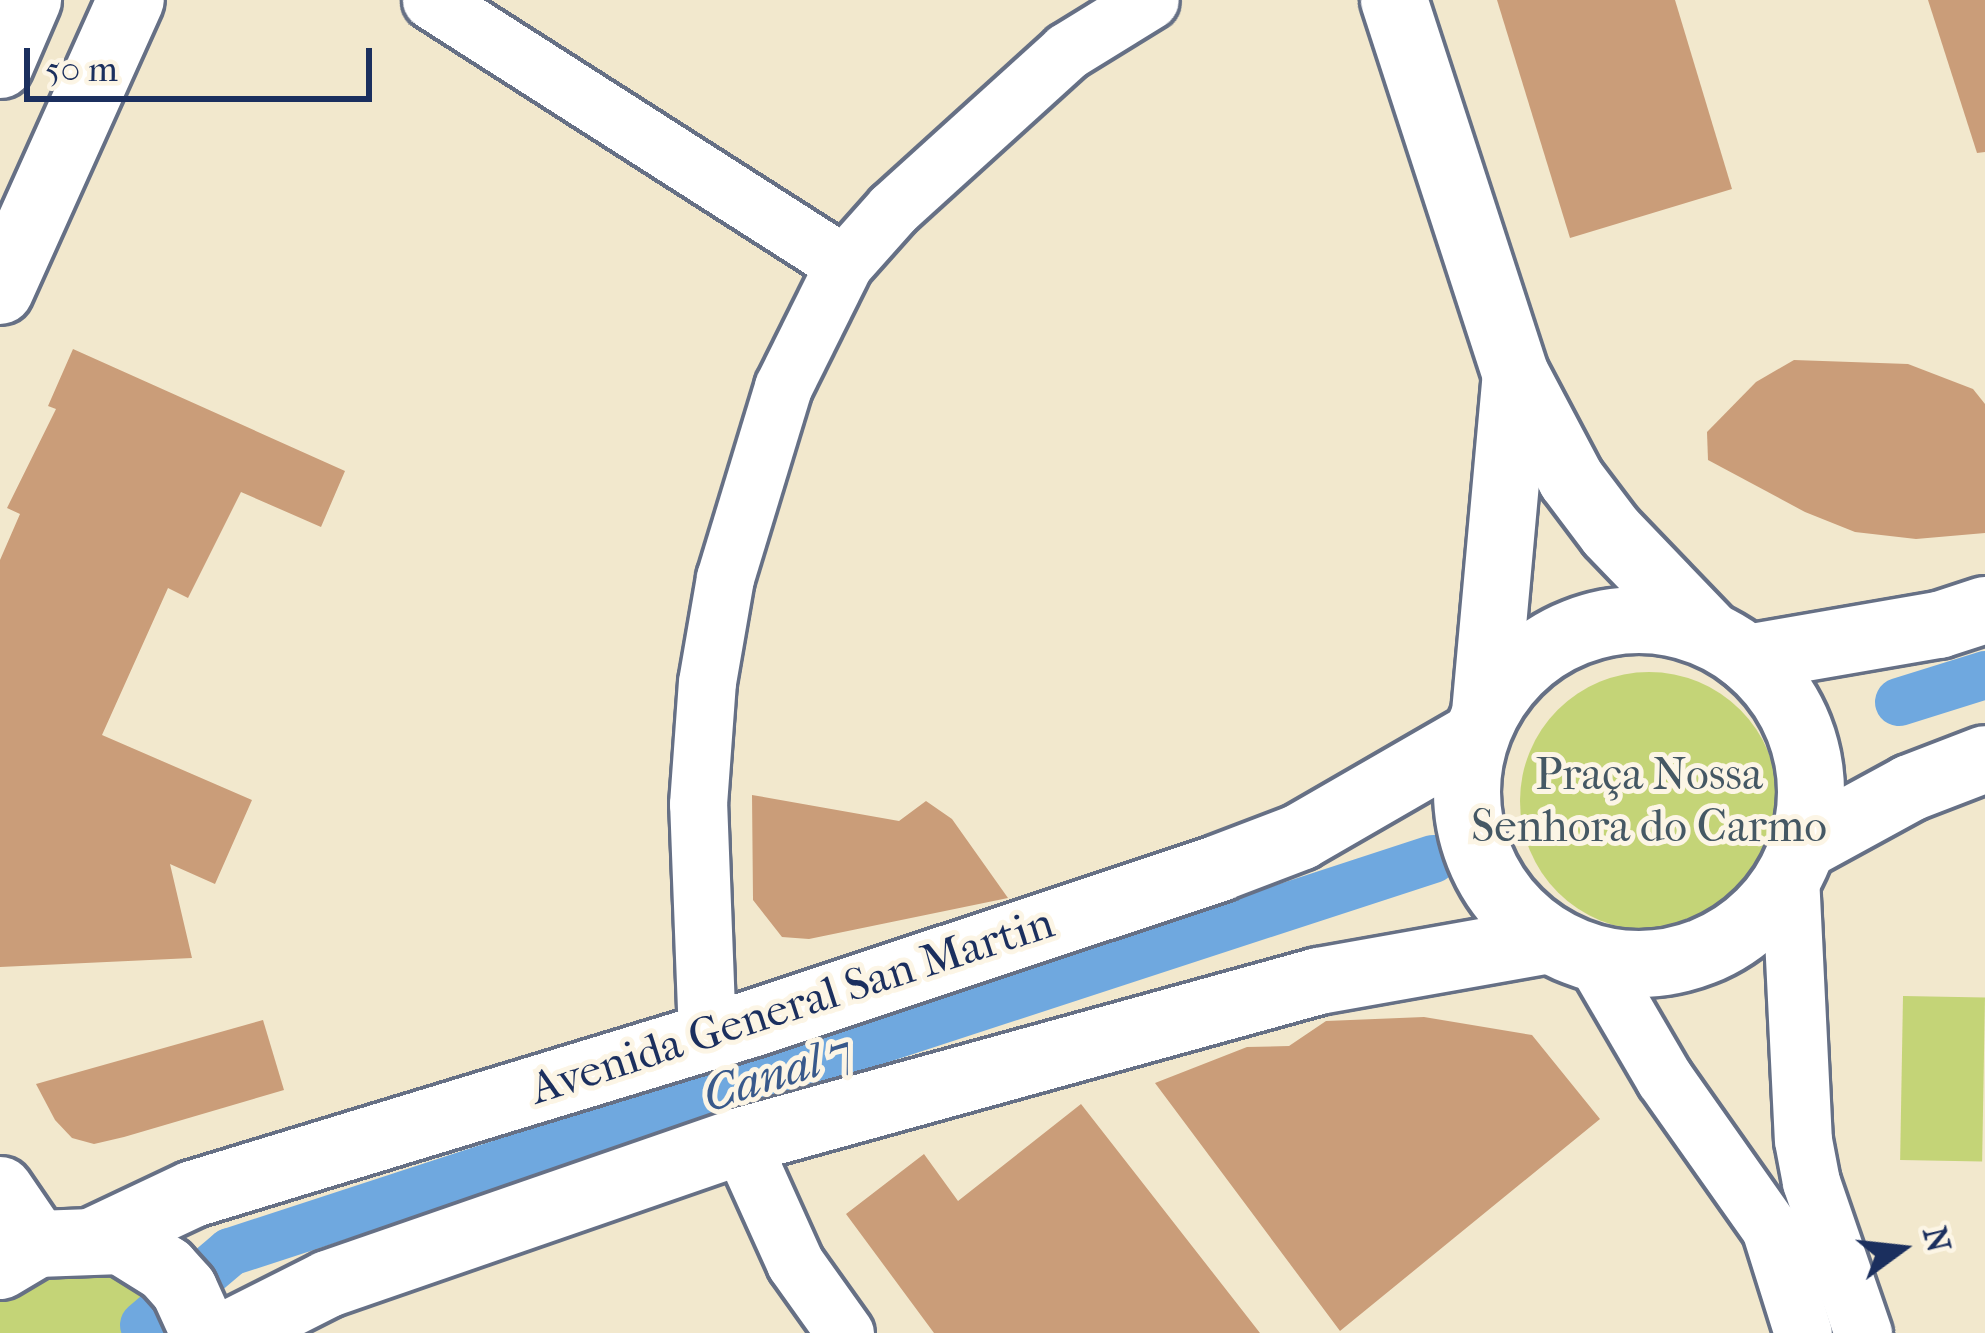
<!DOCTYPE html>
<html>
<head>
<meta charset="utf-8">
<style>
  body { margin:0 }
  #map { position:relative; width:1985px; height:1333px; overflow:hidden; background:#f2e8cd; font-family:"IM FELL French Canon",serif }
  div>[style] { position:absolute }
  .green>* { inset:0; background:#c4d477; transform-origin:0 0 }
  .round { border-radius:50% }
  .canal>* { height:48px; margin:-24px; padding:0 24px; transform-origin:24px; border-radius:24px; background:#6fa8df }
  .building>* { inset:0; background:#ca9d79 }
  .roads { filter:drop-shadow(3px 0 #667085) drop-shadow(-3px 0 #667085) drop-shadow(0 3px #667085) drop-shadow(0 -3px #667085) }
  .minor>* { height:57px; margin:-28.5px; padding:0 28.5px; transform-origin:28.5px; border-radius:28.5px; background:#fff }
  .tertiary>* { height:66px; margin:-33px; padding:0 33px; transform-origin:33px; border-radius:33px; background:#fff }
  .secondary>* { height:66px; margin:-33px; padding:0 33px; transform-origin:33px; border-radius:33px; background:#fff }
  .secondary>.ring { margin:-33px; padding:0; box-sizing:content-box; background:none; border:66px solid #fff; border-radius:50% }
  span { translate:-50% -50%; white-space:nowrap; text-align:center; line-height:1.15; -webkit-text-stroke:10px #fcf5e5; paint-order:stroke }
  .park-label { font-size:45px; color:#455864 }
  .street-label { font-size:45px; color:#1b2f5e }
  .water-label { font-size:48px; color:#38598b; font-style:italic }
  .north { position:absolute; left:1841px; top:1189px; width:120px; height:120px; -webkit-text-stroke:9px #fcf5e5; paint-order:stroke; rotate:75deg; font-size:33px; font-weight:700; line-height:48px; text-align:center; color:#1b2f5e }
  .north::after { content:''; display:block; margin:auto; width:42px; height:54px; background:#1b2f5e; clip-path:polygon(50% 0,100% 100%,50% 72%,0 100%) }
  .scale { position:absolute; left:24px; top:48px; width:348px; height:54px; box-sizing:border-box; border:6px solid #1b2f5e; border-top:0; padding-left:15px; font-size:36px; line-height:42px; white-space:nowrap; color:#1b2f5e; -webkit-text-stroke:9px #fcf5e5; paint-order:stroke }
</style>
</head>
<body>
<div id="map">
  <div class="green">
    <div class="round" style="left:1520px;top:672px;width:258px;height:258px"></div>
    <div style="left:1903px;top:996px;width:82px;height:164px;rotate:1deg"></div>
    <div style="clip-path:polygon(105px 1271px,135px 1287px,169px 1333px,0 1333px,0 1300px,37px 1273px)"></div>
  </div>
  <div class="canal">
    <div style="left:1899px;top:702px;width:90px;rotate:-17.4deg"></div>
    <div style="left:144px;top:1325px;width:113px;rotate:-40.3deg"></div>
    <div style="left:230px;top:1252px;width:1266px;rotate:-18.09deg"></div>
  </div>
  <div class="building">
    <div style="clip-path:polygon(1497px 0,1675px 0,1732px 189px,1570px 238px)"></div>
    <div style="clip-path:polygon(1928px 0,1985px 0,1985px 152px,1977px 153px)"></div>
    <div style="clip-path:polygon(73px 349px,345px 471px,321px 527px,241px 492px,188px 598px,168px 588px,102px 735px,252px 800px,215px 884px,170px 864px,192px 958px,0 967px,0 560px,20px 514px,7px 508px,56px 409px,48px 406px)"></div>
    <div style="clip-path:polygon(1794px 360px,1908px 364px,1973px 389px,1985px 404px,1985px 533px,1916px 539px,1855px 532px,1805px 512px,1708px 460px,1707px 432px,1756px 382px)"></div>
    <div style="clip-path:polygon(752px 795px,899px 821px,926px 801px,952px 819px,1008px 898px,809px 939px,782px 937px,753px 900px)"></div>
    <div style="clip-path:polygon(1424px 1017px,1532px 1035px,1600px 1119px,1340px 1331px,1155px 1083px,1247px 1047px,1289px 1046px,1326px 1021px)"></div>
    <div style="clip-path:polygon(263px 1020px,284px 1090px,124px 1137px,94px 1144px,72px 1138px,55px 1120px,36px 1084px)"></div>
    <div style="clip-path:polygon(1081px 1104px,1260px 1333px,934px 1333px,846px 1214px,924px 1154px,958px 1201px)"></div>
  </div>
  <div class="roads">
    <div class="minor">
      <div style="left:431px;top:0;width:490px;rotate:32.6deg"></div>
      <div style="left:1790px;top:876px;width:264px;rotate:87.2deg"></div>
      <div style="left:1803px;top:1140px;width:43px;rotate:79.2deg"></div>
      <div style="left:1811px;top:1182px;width:160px;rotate:71deg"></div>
      <div style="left:1595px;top:960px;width:137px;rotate:59.7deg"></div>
      <div style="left:1664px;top:1078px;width:184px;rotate:54.8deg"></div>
      <div style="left:1770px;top:1228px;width:110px;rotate:72.6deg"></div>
      <div style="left:707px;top:1035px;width:231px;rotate:-92.2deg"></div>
      <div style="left:698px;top:804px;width:122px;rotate:-85.8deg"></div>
      <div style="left:707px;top:682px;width:106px;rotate:-80.2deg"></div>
      <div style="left:725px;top:578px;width:200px;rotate:-73.1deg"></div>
      <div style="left:783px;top:387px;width:137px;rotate:-63.6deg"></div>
      <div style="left:844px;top:264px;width:74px;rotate:-48.3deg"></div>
      <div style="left:893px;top:209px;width:235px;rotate:-42.2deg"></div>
      <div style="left:1067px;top:51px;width:97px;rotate:-31.6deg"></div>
      <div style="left:740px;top:1141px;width:134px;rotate:65.7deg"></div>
      <div style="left:795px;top:1263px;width:86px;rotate:54.5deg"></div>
    </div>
    <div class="tertiary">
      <div style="left:1394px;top:0;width:394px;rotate:72deg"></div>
      <div style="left:1516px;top:375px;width:118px;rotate:62.1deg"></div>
      <div style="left:1571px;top:479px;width:66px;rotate:53deg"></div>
      <div style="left:1611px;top:532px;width:141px;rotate:46.1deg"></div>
      <div style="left:1485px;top:713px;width:339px;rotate:-84.8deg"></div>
    </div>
    <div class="secondary">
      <div style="left:0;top:65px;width:71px;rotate:-66.7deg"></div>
      <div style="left:0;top:291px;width:319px;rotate:-65.8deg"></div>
      <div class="ring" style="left:1467px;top:620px;width:278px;height:278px"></div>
      <div style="left:1747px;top:658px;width:195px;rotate:-9.8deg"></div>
      <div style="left:1939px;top:625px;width:48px;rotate:-18.1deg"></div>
      <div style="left:1802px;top:847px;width:123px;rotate:-28.6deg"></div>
      <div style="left:1910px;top:788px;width:80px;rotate:-21.1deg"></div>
      <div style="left:0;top:1190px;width:65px;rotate:55.6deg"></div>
      <div style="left:93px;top:1241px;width:110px;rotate:-25.2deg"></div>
      <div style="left:193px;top:1194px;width:586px;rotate:-16.95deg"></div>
      <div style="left:754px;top:1023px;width:490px;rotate:-18.4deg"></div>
      <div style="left:1219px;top:868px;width:87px;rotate:-20.9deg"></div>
      <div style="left:1300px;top:837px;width:202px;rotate:-30deg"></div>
      <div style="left:0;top:1266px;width:43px;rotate:-30.7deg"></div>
      <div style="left:37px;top:1244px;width:84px;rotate:-2deg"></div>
      <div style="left:121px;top:1241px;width:53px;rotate:31.9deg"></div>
      <div style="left:166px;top:1269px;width:27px;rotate:48deg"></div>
      <div style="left:184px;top:1289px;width:48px;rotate:65.6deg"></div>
      <div style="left:231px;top:1333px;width:109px;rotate:-26.8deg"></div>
      <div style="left:328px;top:1284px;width:436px;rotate:-19.1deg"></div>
      <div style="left:740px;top:1141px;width:601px;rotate:-15.45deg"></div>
      <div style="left:1319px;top:981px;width:234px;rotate:-10.1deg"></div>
    </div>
  </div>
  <div class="park-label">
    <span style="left:1649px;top:801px">Praça Nossa<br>Senhora do Carmo</span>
  </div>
  <div class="street-label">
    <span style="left:792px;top:1006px;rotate:-18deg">Avenida General San Martin</span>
  </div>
  <div class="water-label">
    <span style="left:778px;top:1073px;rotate:-18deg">Canal 7</span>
  </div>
  <div class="north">N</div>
  <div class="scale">50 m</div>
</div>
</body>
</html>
